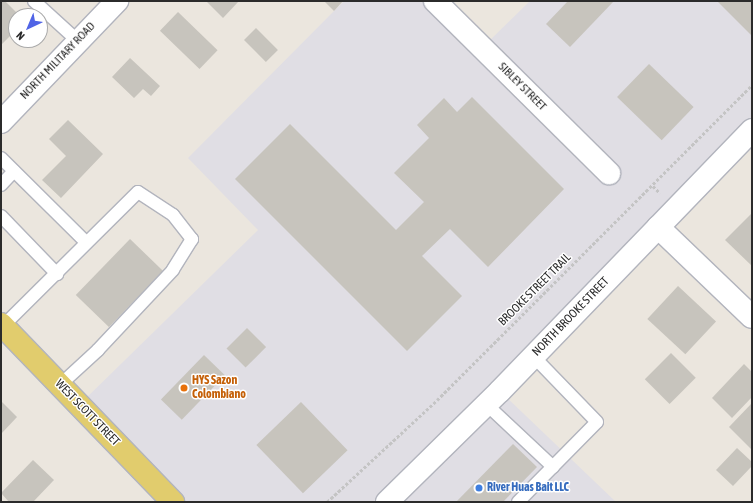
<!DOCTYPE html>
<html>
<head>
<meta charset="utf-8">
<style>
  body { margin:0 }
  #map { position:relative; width:753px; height:503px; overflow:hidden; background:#ebe6de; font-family:"Asap Condensed",sans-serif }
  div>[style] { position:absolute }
  .industrial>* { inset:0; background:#e0dee4 }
  .building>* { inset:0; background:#c7c4bd; transform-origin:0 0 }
  .path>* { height:2.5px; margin-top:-1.25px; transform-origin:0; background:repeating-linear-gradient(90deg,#c4c4c4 0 3px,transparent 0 5px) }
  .roads { filter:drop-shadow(1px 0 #b2b4bd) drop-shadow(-1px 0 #b2b4bd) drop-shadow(0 1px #b2b4bd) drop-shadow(0 -1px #b2b4bd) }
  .service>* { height:12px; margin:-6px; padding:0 6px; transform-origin:6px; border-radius:6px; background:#fff }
  .minor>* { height:22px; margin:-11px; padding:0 11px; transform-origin:11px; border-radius:11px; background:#fff }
  .primary>* { height:22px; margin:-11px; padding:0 11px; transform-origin:11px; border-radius:11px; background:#e1cc6d }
  .dots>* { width:11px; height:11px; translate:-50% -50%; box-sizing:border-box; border:2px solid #fff; border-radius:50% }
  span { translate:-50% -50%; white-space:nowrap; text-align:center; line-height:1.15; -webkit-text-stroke:3px #fff; paint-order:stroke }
  .street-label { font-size:12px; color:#2b2b2b }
  .food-label { font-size:12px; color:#c56008; font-weight:700 }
  .left { translate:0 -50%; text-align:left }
  .shop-label { font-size:12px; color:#366cbe; font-weight:700 }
  .frame { position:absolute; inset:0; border:2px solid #2b2b2b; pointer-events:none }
  .north { position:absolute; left:8px; top:8px; width:40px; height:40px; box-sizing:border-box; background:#fff; border:1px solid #aaa; border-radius:50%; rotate:224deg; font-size:11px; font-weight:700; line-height:16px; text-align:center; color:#2b2b2b }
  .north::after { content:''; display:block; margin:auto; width:14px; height:18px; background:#5064e6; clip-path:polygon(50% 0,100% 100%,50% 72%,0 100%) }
</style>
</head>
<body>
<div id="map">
  <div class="industrial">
    <div style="clip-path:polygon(344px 1px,435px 1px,482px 48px,530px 1px,752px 1px,752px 130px,500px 391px,616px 502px,173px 502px,79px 405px,258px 230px,188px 158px)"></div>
  </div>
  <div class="building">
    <div style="clip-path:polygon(1px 1px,5px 1px,20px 16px,16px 16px,16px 30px,1px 45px)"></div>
    <div style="clip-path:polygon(206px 1px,239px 1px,223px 18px)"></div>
    <div style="clip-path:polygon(324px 1px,343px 1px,334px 11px)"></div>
    <div style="clip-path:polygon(568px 1px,614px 1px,570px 47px,546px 24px)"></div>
    <div style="clip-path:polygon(717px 1px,752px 1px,752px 36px)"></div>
    <div style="left:178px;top:12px;width:55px;height:26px;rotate:44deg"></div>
    <div style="left:256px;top:28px;width:31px;height:17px;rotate:45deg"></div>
    <div style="clip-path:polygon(130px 58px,160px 86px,151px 96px,143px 89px,134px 98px,112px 77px)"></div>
    <div style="left:649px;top:64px;width:62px;height:46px;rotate:44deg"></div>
    <div style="clip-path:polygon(472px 97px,564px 189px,488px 267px,450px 229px,422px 256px,462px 296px,407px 351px,235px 179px,290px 124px,396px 230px,424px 202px,394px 173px,429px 138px,417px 125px,444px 98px,457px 112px)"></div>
    <div style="clip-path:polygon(68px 120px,103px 154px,61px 198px,42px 180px,66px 156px,49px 139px)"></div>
    <div style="clip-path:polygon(752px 213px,752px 266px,725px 240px)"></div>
    <div style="left:130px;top:239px;width:46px;height:78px;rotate:44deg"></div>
    <div style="left:678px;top:286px;width:52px;height:45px;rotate:43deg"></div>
    <div style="left:247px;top:328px;width:27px;height:29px;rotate:45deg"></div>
    <div style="left:671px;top:353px;width:35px;height:37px;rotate:45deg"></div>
    <div style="left:204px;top:355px;width:29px;height:62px;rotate:44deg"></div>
    <div style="clip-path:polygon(744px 364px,752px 372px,752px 397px,732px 418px,712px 398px)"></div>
    <div style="clip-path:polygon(1px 401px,17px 417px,1px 434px)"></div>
    <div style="left:301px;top:402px;width:67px;height:62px;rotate:46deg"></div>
    <div style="clip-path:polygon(752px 403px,752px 450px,729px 427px)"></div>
    <div style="clip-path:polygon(513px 444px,537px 467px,503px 502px,456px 502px)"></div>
    <div style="clip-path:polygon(737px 448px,752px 462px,752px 466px,733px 486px,716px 470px)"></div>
    <div style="clip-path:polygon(33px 460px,54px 480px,33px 502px,9px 502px,1px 493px)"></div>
  </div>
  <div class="path">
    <div style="left:653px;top:186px;width:10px;rotate:45deg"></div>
    <div style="left:327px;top:502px;width:150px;rotate:-42.8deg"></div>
    <div style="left:437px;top:400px;width:445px;rotate:-45deg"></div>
  </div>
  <div class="roads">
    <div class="service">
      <div style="left:34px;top:1px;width:59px;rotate:42.3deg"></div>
      <div style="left:1px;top:158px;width:120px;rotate:44.7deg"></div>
      <div style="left:1px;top:185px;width:19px;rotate:-47deg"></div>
      <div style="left:1px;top:216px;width:81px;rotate:46deg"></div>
      <div style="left:3px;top:326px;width:190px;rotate:-44.8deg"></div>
      <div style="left:138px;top:192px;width:42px;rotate:33.3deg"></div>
      <div style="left:173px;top:215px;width:31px;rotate:52deg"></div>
      <div style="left:192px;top:239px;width:36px;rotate:122deg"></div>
      <div style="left:173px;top:270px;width:110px;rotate:133.2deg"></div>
      <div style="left:98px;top:350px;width:52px;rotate:137.4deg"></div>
      <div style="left:486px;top:404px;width:92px;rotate:43.2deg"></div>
      <div style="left:518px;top:502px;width:112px;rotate:-45.4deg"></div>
      <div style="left:597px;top:422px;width:92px;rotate:-134.1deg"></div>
    </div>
    <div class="minor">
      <div style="left:435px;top:1px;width:245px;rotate:44.7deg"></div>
      <div style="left:1px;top:122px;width:168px;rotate:-46.2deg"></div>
      <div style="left:658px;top:227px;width:130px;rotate:43.8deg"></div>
      <div style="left:387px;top:502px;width:158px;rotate:-44.5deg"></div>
      <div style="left:500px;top:391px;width:363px;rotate:-46deg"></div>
    </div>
    <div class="primary">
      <div style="left:1px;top:324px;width:248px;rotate:46deg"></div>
    </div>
  </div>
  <div class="dots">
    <div style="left:184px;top:388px;background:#e8710a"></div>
    <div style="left:479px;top:488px;background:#3f7fe0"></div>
  </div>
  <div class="street-label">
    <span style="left:58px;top:61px;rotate:-46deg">NORTH MILITARY ROAD</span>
    <span style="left:522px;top:87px;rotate:45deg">SIBLEY STREET</span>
    <span style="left:535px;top:290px;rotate:-45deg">BROOKE STREET TRAIL</span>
    <span style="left:571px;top:317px;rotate:-46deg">NORTH BROOKE STREET</span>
    <span style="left:87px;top:413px;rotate:46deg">WEST SCOTT STREET</span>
  </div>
  <div class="food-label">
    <span class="left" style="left:192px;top:388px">HYS Sazon<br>Colombiano</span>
  </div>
  <div class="shop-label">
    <span class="left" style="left:487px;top:488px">River Huas Bait LLC</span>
  </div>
  <div class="frame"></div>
  <div class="north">N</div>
</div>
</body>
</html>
